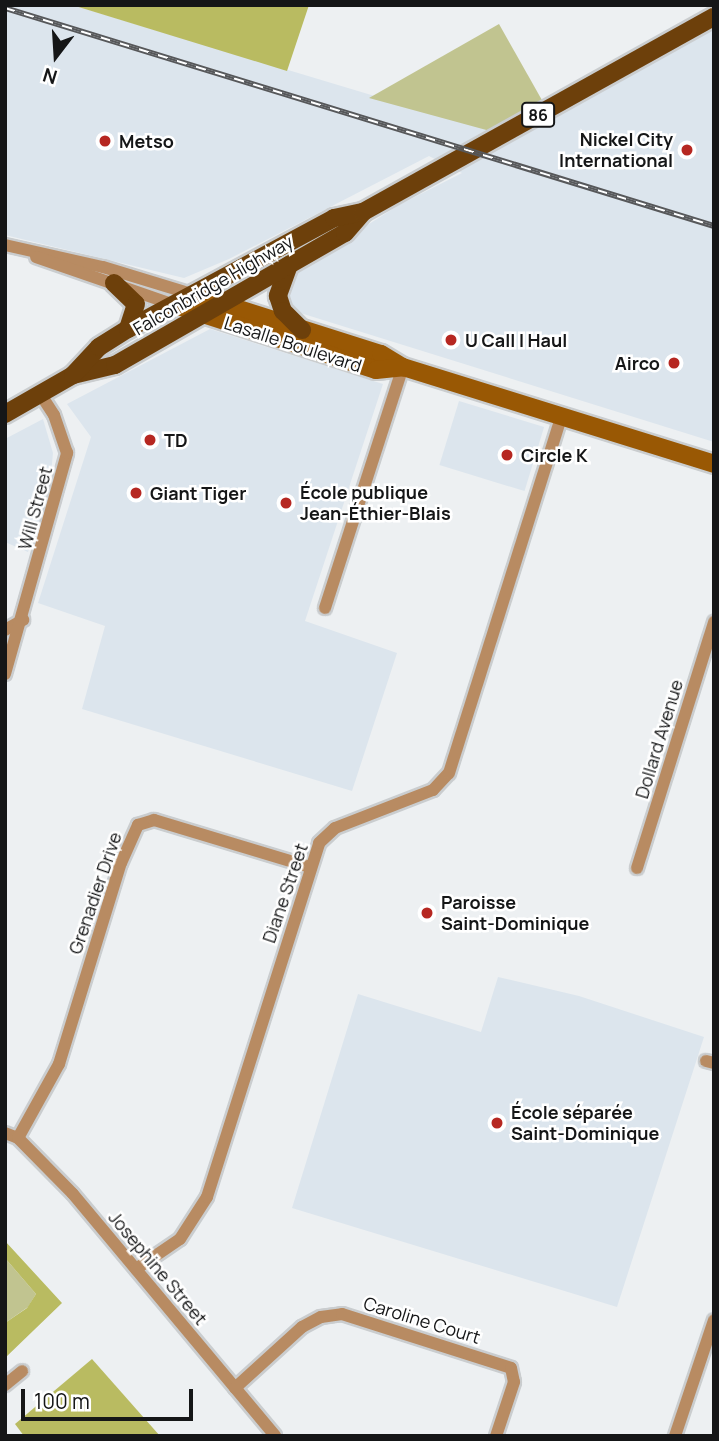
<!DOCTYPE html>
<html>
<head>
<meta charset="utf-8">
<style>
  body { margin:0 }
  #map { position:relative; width:719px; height:1441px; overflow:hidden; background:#edf0f2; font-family:Manrope,sans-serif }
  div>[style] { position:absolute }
  .built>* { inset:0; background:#dce5ed; transform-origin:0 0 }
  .green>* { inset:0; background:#c1c490 }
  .forest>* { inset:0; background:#b9bb61 }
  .roads { filter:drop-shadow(2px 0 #cacdcf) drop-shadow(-2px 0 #cacdcf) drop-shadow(0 2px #cacdcf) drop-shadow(0 -2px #cacdcf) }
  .minor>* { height:12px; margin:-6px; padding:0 6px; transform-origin:6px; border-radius:6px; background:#b88b62 }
  .secondary>* { height:18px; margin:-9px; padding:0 9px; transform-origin:9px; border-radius:9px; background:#995804 }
  .primary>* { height:18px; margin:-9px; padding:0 9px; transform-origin:9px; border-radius:9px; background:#6d400b }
  .rail>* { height:6px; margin-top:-3px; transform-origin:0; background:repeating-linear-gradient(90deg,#fff 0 10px,#57585a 0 20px); box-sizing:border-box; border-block:2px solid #57585a }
  .dots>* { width:19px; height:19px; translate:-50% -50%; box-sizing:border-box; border:4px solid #fff; border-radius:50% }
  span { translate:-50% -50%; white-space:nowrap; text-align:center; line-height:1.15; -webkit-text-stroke:5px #fff; paint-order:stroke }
  .shield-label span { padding:2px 5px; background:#fff; border:2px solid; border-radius:5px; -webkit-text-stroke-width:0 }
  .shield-label { font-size:16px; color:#151617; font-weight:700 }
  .poi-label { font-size:18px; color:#151617; font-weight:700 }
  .right { translate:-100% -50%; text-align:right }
  .left { translate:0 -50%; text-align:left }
  .street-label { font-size:18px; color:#151617 }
  .frame { position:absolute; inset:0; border:7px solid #151617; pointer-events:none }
  .north { position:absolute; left:21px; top:21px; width:70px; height:70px; -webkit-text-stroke:5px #fff; paint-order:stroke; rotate:197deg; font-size:19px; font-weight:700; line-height:28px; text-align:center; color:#151617 }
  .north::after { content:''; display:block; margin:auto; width:24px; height:32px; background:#151617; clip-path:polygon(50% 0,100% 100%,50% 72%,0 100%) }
  .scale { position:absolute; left:21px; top:1389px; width:172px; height:32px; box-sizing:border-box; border:4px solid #151617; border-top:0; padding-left:9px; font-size:21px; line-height:24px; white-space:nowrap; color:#151617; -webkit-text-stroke:5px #fff; paint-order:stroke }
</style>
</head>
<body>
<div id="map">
  <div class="built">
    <div style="clip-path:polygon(5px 5px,72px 5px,501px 134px,714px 18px,714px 442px,294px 311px,284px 299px,290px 274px,399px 205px,462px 173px,429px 156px,229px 259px,184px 278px,5px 235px)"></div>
    <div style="clip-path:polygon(210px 329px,383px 384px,305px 621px,397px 653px,352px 791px,82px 709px,105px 626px,38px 603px,91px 437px,67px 404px)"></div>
    <div style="left:459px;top:401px;width:89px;height:67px;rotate:17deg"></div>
    <div style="clip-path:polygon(43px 419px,53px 453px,49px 495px,28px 552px,5px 542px,5px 439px)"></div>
    <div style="clip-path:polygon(498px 977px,579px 996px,704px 1037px,617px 1307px,292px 1208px,358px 994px,481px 1032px)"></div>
  </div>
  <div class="green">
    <div style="clip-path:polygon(499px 24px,547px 109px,501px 134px,369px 98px)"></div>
    <div style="clip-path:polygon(5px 1258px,36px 1294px,28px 1307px,5px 1323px)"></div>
  </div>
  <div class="forest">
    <div style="clip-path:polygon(72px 5px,309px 5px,287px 71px)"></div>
    <div style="clip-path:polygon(5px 1241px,62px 1303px,5px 1358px,5px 1323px,27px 1308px,36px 1294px,5px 1258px)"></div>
    <div style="clip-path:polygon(92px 1359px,160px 1436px,24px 1436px,15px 1424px)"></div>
  </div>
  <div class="roads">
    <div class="minor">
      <div style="left:5px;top:245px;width:100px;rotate:12.7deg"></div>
      <div style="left:103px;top:267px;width:96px;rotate:16.9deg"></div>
      <div style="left:36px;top:257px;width:147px;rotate:19.1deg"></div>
      <div style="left:325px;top:608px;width:253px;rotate:-72.1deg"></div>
      <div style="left:5px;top:630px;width:21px;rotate:-29deg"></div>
      <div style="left:5px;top:674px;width:230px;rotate:-74.3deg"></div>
      <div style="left:67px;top:453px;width:40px;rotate:-108.9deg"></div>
      <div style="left:54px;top:415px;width:24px;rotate:-123deg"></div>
      <div style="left:637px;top:868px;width:258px;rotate:-72.6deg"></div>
      <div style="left:706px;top:1061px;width:8px;rotate:14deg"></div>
      <div style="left:5px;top:1133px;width:14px;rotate:21deg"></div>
      <div style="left:18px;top:1138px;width:78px;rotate:45.5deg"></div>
      <div style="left:73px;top:1194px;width:315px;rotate:50.1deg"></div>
      <div style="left:18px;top:1138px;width:85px;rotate:-61deg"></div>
      <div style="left:59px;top:1064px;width:210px;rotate:-72.9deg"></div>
      <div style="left:121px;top:863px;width:42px;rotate:-65.9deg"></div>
      <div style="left:138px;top:825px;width:17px;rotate:-17deg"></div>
      <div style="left:154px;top:820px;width:163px;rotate:16.8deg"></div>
      <div style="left:136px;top:1269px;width:53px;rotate:-34.3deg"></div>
      <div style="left:180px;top:1239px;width:50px;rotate:-57.3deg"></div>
      <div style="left:207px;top:1197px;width:371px;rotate:-72.4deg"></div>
      <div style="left:319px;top:843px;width:22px;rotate:-43deg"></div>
      <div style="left:335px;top:828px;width:105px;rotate:-21.2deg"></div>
      <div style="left:433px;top:790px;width:23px;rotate:-47deg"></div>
      <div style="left:449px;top:773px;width:375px;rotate:-72.5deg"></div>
      <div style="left:5px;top:1385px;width:22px;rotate:-39deg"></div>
      <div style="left:235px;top:1388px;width:91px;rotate:-42.3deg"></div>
      <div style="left:302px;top:1327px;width:21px;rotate:-28deg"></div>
      <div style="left:321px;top:1317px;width:21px;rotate:-8deg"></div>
      <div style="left:342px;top:1314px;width:177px;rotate:17.7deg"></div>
      <div style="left:511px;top:1368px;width:14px;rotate:78deg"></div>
      <div style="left:514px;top:1382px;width:57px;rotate:108.4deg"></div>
      <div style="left:675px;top:1436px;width:122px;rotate:-71.4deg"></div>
    </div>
    <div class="secondary">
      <div style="left:195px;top:295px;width:195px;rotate:17.6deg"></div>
      <div style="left:381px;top:354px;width:26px;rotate:31deg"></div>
      <div style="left:403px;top:367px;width:326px;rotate:17.3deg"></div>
      <div style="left:175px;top:305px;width:211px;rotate:17.9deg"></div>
      <div style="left:376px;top:370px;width:27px;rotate:-6deg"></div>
    </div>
    <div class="primary">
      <div style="left:289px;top:265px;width:33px;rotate:110deg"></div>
      <div style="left:278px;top:296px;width:16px;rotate:72deg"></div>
      <div style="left:283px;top:311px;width:27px;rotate:45deg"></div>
      <div style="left:114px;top:283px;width:30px;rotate:44deg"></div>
      <div style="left:136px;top:304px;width:26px;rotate:108deg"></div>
      <div style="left:73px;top:375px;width:43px;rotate:-13.4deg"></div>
      <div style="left:115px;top:365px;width:265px;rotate:-29.9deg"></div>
      <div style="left:345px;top:233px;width:28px;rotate:-49deg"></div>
      <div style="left:5px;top:414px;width:78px;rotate:-29.8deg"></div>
      <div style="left:73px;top:375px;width:38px;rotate:-47deg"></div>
      <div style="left:99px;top:347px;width:34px;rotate:-32deg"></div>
      <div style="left:128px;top:329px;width:234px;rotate:-28.3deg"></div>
      <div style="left:334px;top:218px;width:30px;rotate:-12deg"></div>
      <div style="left:363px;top:212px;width:402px;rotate:-29.1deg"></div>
    </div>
  </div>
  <div class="rail">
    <div style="left:5px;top:8px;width:742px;rotate:17.09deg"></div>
  </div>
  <div class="dots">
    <div style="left:105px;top:141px;background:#b62721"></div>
    <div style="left:687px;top:150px;background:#b62721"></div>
    <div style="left:451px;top:340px;background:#b62721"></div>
    <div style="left:674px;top:363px;background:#b62721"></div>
    <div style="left:150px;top:440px;background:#b62721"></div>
    <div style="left:507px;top:455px;background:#b62721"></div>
    <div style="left:136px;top:493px;background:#b62721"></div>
    <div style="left:286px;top:503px;background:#b62721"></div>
    <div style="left:427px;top:913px;background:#b62721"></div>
    <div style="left:497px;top:1123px;background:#b62721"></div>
  </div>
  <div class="shield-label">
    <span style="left:538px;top:115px">86</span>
  </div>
  <div class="poi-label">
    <span class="right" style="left:673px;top:150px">Nickel City<br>International</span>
    <span class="left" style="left:119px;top:141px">Metso</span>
    <span class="left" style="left:465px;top:340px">U Call I Haul</span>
    <span class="right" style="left:660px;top:363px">Airco</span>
    <span class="left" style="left:164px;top:440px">TD</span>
    <span class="left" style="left:521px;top:455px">Circle K</span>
    <span class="left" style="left:150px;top:493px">Giant Tiger</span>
    <span class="left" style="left:300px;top:503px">École publique<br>Jean-Éthier-Blais</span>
    <span class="left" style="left:441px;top:913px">Paroisse<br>Saint-Dominique</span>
    <span class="left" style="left:511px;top:1123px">École séparée<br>Saint-Dominique</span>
  </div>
  <div class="street-label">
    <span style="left:213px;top:285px;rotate:-30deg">Falconbridge Highway</span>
    <span style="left:293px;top:344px;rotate:18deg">Lasalle Boulevard</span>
    <span style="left:35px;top:508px;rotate:-75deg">Will Street</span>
    <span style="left:659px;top:739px;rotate:-73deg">Dollard Avenue</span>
    <span style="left:95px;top:893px;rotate:-71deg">Grenadier Drive</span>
    <span style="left:285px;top:893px;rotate:-71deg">Diane Street</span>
    <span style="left:158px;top:1268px;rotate:50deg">Josephine Street</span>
    <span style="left:422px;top:1320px;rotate:17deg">Caroline Court</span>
  </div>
  <div class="frame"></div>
  <div class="north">N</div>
  <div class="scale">100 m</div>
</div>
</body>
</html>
